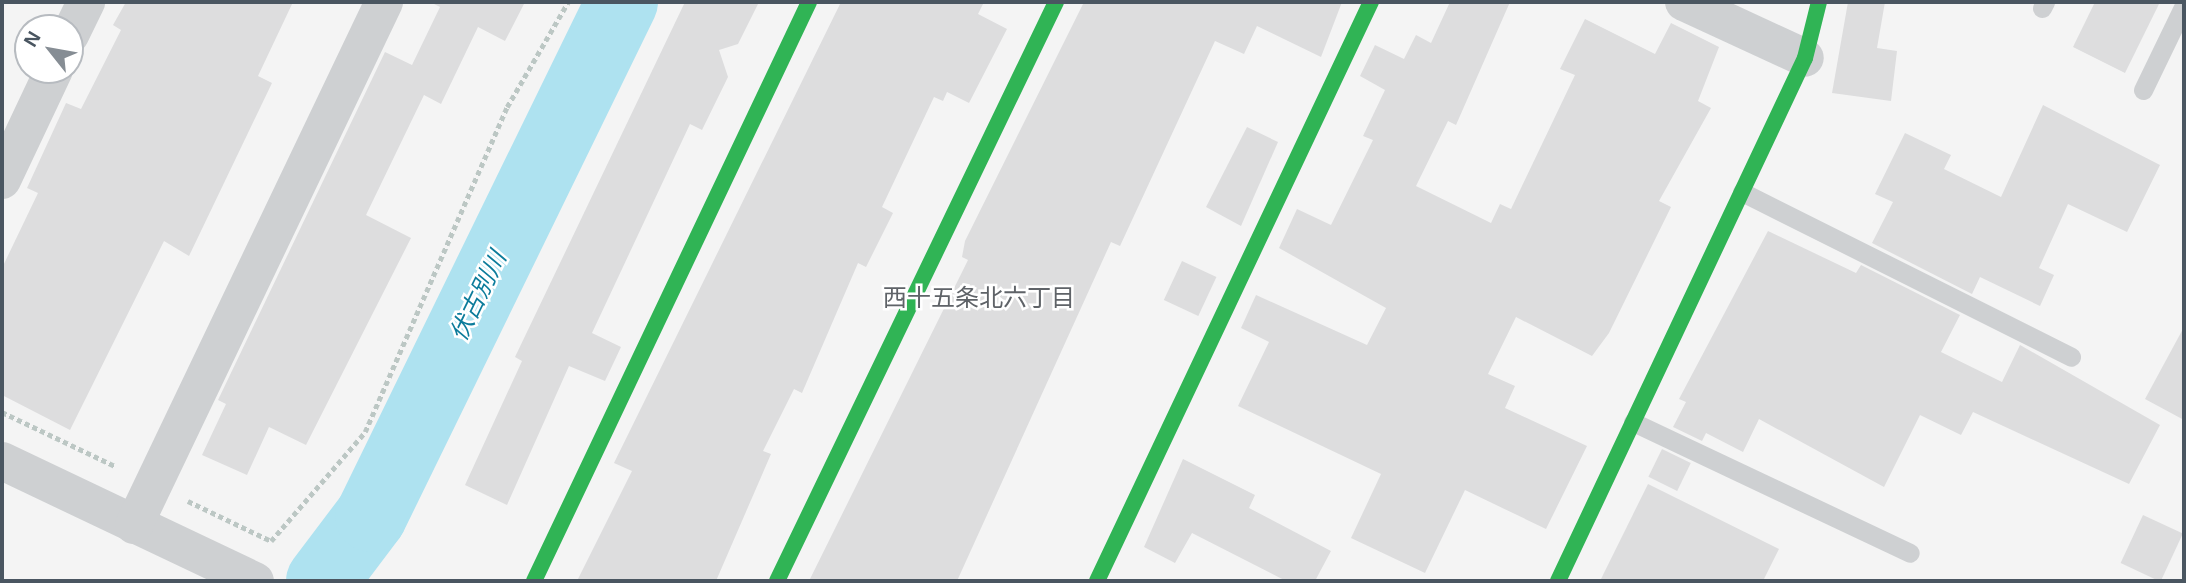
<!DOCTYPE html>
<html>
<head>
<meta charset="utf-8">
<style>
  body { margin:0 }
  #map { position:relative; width:2186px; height:583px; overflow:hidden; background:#f4f4f4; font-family:Helvetica,"Noto Sans JP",sans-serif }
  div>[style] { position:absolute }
  .river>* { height:72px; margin:-36px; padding:0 36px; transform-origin:36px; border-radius:36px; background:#aee2f0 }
  .building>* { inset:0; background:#ddddde; transform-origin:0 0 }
  .path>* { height:4.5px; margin-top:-2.25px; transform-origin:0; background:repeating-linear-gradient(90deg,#bcc7c4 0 5px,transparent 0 8.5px) }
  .lane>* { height:19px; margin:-9.5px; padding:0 9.5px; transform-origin:9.5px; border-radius:9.5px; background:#ced0d2 }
  .street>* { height:38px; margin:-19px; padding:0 19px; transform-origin:19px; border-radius:19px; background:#ced0d2 }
  .fast>* { height:16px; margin:-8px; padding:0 8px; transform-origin:8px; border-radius:8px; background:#30b455 }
  span { translate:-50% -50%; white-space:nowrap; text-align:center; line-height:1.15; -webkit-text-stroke:5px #fff; paint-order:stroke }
  .water-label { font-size:24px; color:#0c7c9b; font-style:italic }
  .neighbourhood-label { font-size:24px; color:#5f6368 }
  .frame { position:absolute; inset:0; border:4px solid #4a5661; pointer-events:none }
  .north { position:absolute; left:14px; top:14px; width:70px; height:70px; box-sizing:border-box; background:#fff; border:2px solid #b7bbc0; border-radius:50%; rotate:301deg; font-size:19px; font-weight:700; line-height:28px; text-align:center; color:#4a5661 }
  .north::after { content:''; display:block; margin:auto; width:24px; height:32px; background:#868d94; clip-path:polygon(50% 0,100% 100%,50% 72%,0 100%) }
</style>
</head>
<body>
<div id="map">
  <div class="river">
    <div style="left:322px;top:581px;width:81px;rotate:-53deg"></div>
    <div style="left:371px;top:516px;width:572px;rotate:-63.97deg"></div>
  </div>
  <div class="building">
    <div style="clip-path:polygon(126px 2px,293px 2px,258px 76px,272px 83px,189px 256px,164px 241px,70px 430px,2px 395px,2px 268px,38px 193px,27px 188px,66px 103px,81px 109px,121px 30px,113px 25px)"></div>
    <div style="clip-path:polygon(430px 2px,525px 2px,505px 41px,478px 27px,441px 104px,424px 95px,366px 215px,411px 238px,306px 445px,269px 427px,247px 475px,202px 455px,226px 404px,218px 400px,385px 52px,412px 65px,440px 7px)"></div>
    <div style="clip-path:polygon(685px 2px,759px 2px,738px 44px,719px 50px,728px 77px,702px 130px,690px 124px,592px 333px,621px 347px,605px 381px,569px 366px,507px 505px,465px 485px,522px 361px,515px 357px)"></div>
    <div style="clip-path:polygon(841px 2px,984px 2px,978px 14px,1007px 29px,969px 103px,947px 92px,943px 101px,934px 97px,882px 207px,893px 213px,866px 267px,858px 263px,802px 393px,794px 389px,763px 451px,771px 454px,716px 581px,577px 581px,632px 471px,614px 463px)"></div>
    <div style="clip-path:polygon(1084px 2px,1342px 2px,1321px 57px,1257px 26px,1244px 54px,1215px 41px,1120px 246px,1111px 242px,957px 581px,809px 581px,968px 260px,962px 257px,965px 241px)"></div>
    <div style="clip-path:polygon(1450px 2px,1510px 2px,1456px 125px,1448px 121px,1416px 186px,1491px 223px,1500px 204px,1511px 209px,1575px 75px,1560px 69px,1585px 19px,1655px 54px,1671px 23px,1719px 47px,1698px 101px,1711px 108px,1659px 201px,1671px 207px,1609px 333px,1592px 356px,1516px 317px,1488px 374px,1515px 386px,1505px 408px,1587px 446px,1546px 529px,1465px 490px,1425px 573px,1351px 538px,1381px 474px,1238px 406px,1269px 342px,1241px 328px,1256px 295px,1367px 345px,1386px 308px,1279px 248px,1297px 209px,1331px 225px,1373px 140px,1363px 136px,1385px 90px,1360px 76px,1375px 45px,1404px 59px,1416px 35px,1431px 43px)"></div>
    <div style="clip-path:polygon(1848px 2px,1885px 2px,1877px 48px,1897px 51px,1891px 101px,1832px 93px)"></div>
    <div style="clip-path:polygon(2095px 2px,2160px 2px,2125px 73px,2073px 47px)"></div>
    <div style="clip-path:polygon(2043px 105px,2160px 165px,2127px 232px,2068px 204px,2039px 268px,2054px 275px,2040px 306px,1980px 277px,1972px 294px,1872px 243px,1893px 202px,1875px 194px,1905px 133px,1951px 155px,1944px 169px,2001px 197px)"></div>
    <div style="clip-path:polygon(1247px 127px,1278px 142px,1241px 226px,1206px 207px)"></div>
    <div style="clip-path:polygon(1768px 231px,1856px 273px,1861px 265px,1960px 315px,1941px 352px,2002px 382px,2020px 345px,2160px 425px,2129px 484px,1973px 412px,1961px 435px,1920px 415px,1884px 487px,1759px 419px,1743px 452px,1706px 433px,1702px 441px,1673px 427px,1686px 402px,1679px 399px)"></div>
    <div style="left:1182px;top:261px;width:38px;height:43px;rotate:25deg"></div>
    <div style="clip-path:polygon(2184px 327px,2184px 420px,2145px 399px)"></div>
    <div style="left:1662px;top:449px;width:32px;height:31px;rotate:26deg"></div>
    <div style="clip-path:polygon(1183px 459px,1255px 495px,1249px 508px,1331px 551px,1315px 581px,1286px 581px,1192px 533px,1175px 563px,1144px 547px)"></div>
    <div style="clip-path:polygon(1648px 484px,1779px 549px,1763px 581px,1600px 581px)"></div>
    <div style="left:2143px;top:515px;width:44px;height:53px;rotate:25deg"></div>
  </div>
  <div class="path">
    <div style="left:2px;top:412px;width:127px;rotate:25.6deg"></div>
    <div style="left:188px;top:501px;width:92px;rotate:25.7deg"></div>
    <div style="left:271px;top:541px;width:144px;rotate:-49.2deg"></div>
    <div style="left:365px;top:432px;width:355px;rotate:-66.4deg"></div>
    <div style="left:507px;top:107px;width:121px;rotate:-59.8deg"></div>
  </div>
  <div class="lane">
    <div style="left:2042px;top:8px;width:7px;rotate:-63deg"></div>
    <div style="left:2143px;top:90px;width:94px;rotate:-64.2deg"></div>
    <div style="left:1742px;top:192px;width:368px;rotate:26.6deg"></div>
    <div style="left:1633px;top:422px;width:306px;rotate:25.3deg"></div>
  </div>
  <div class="street">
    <div style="left:1684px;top:2px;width:133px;rotate:24.8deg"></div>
    <div style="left:70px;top:35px;width:37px;rotate:-64deg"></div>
    <div style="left:2px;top:180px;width:122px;rotate:-64.7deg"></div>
    <div style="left:2px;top:461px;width:280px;rotate:25.4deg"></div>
    <div style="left:134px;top:525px;width:580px;rotate:-64.45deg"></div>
  </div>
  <div class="fast">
    <div style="left:534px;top:581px;width:641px;rotate:-64.59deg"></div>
    <div style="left:777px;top:581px;width:643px;rotate:-64.27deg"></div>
    <div style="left:1097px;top:581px;width:641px;rotate:-64.68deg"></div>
    <div style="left:1558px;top:581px;width:578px;rotate:-64.72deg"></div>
    <div style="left:1805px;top:58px;width:58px;rotate:-76deg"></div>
  </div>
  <div class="water-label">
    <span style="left:478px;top:296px;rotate:-64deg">伏古別川</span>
  </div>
  <div class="neighbourhood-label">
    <span style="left:979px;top:298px">西十五条北六丁目</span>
  </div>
  <div class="frame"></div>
  <div class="north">N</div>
</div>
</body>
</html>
